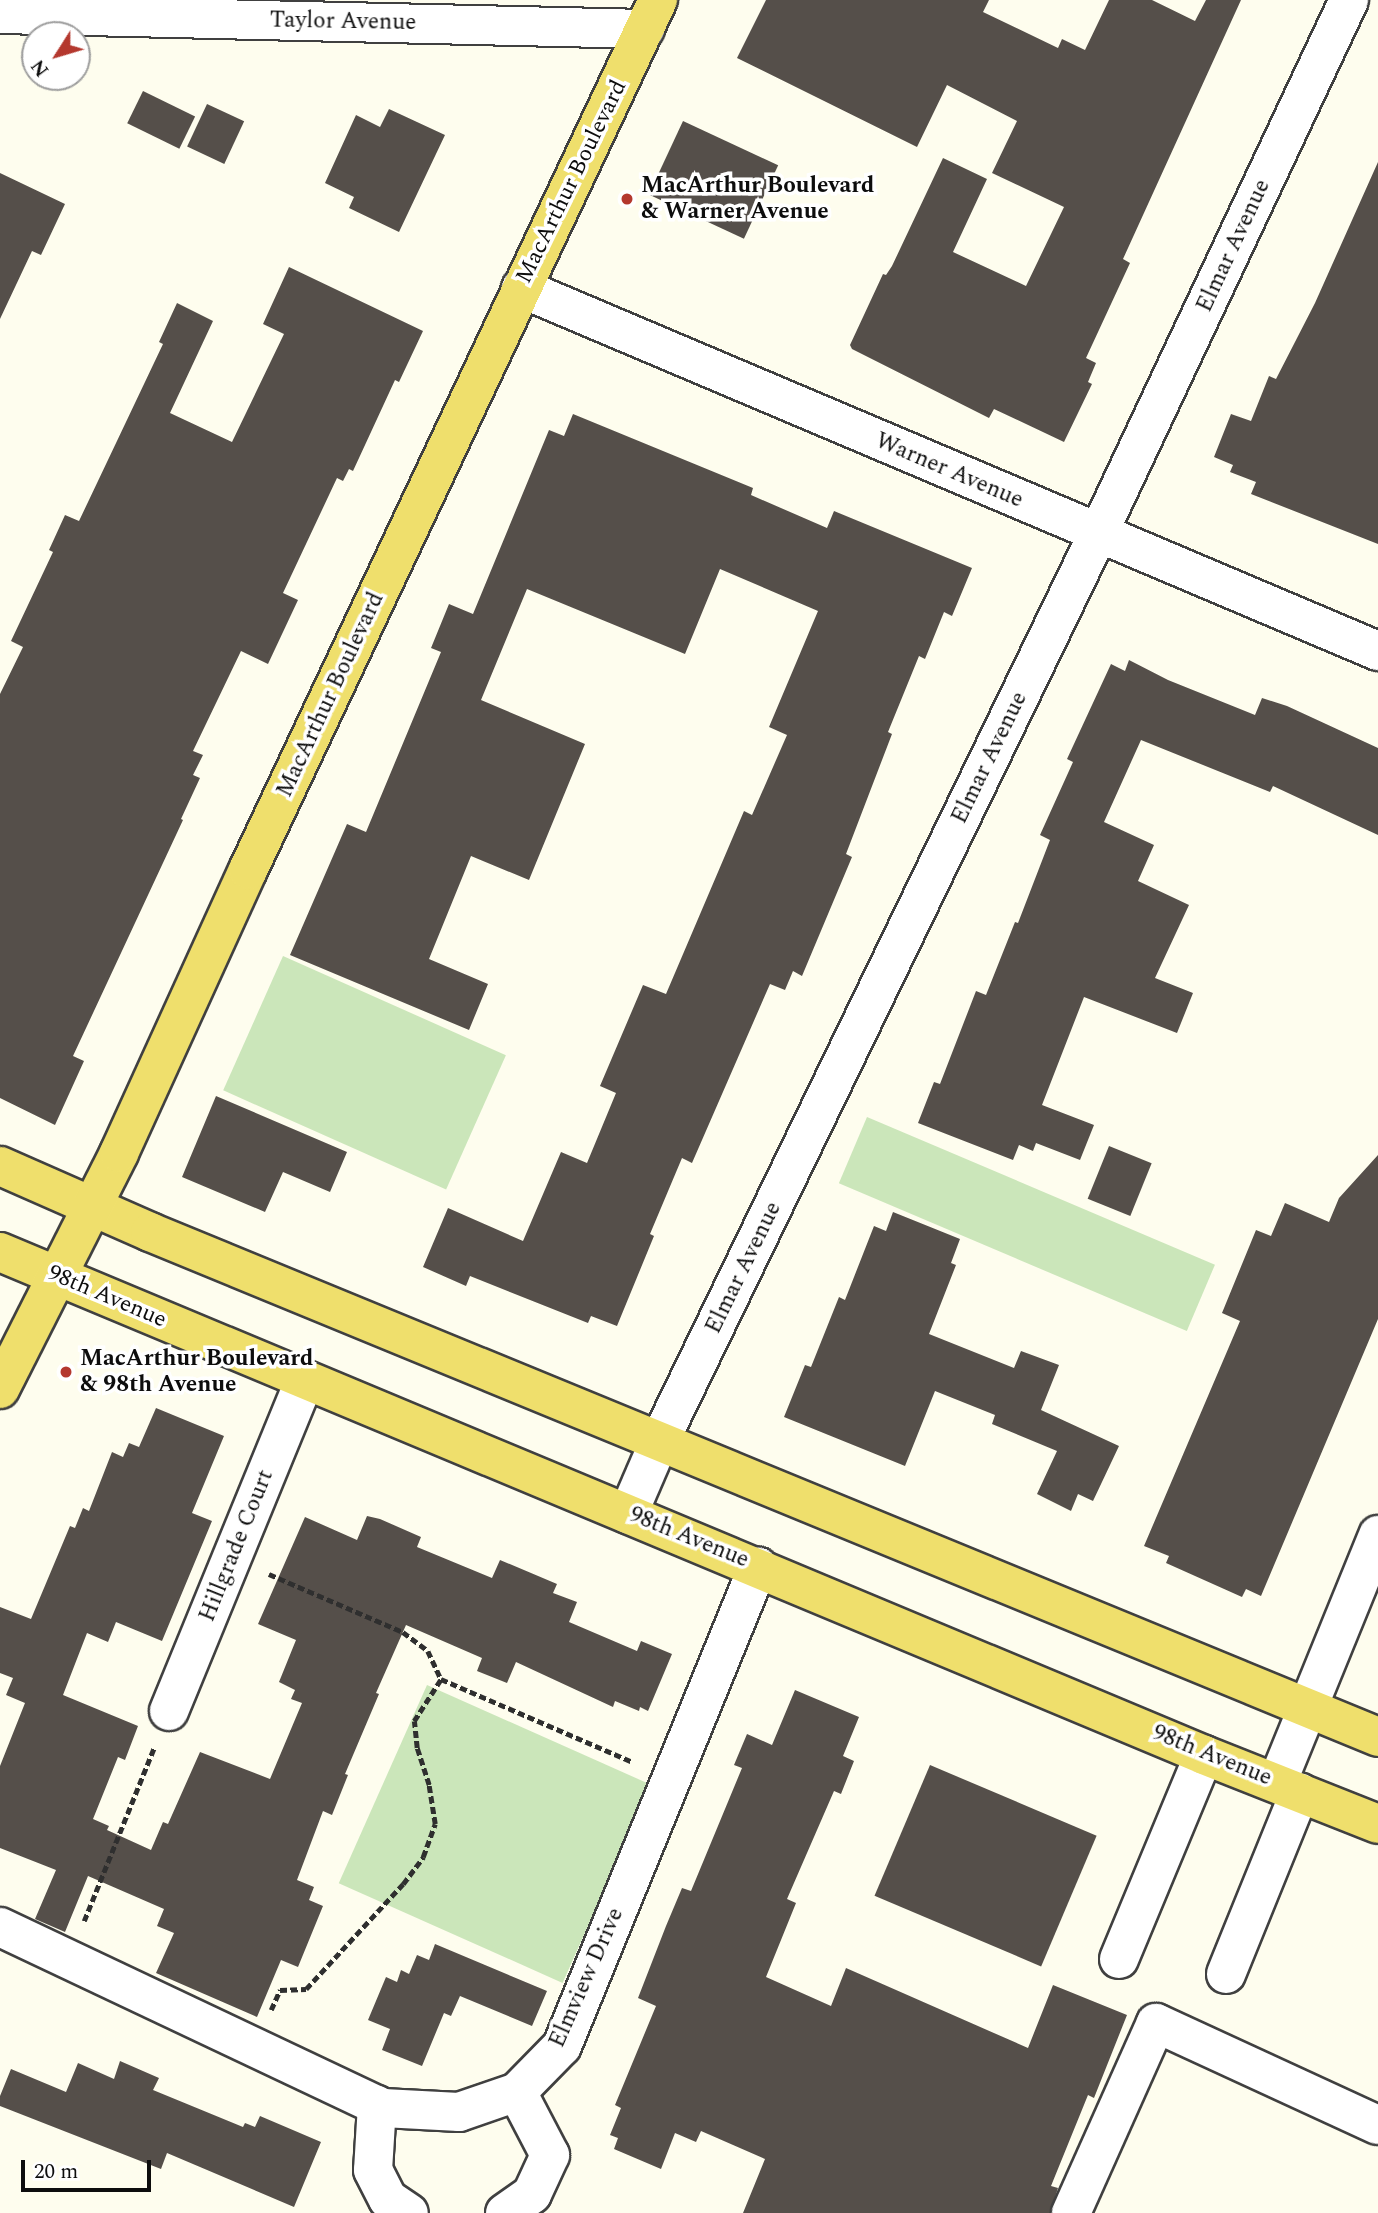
<!DOCTYPE html>
<html>
<head>
<meta charset="utf-8">
<style>
  body { margin:0 }
  #map { position:relative; width:1378px; height:2213px; overflow:hidden; background:#fefdee; font-family:Spectral,serif }
  div>[style] { position:absolute }
  .green>* { inset:0; background:#cbe6ba; transform-origin:0 0 }
  .building>* { inset:0; background:#554f4a; transform-origin:0 0 }
  .path>* { height:4.5px; margin-top:-2.25px; transform-origin:0; background:repeating-linear-gradient(90deg,#2f2f2f 0 7px,transparent 0 10.5px) }
  .roads { filter:drop-shadow(2px 0 #404040) drop-shadow(-2px 0 #404040) drop-shadow(0 2px #404040) drop-shadow(0 -2px #404040) }
  .minor>* { height:38px; margin:-19px; padding:0 19px; transform-origin:19px; border-radius:19px; background:#fff }
  .major>* { height:38px; margin:-19px; padding:0 19px; transform-origin:19px; border-radius:19px; background:#efdf6c }
  .dots>* { width:19px; height:19px; translate:-50% -50%; box-sizing:border-box; border:4px solid #fff; border-radius:50% }
  span { translate:-50% -50%; white-space:nowrap; text-align:center; line-height:1.15; -webkit-text-stroke:7px #fff; paint-order:stroke }
  .street-label { font-size:23px; color:#0d0d0d }
  .poi-label { font-size:23px; color:#0d0d0d; font-weight:700 }
  .left { translate:0 -50%; text-align:left }
  .north { position:absolute; left:21px; top:21px; width:70px; height:70px; box-sizing:border-box; background:#fff; border:2px solid #9e9e9e; border-radius:50%; rotate:233deg; font-size:19px; font-weight:700; line-height:28px; text-align:center; color:#0d0d0d }
  .north::after { content:''; display:block; margin:auto; width:24px; height:32px; background:#b4382e; clip-path:polygon(50% 0,100% 100%,50% 72%,0 100%) }
  .scale { position:absolute; left:21px; top:2160px; width:130px; height:32px; box-sizing:border-box; border:4px solid #0d0d0d; border-top:0; padding-left:9px; font-size:21px; line-height:24px; white-space:nowrap; color:#0d0d0d; -webkit-text-stroke:5px #fff; paint-order:stroke }
</style>
</head>
<body>
<div id="map">
  <div class="green">
    <div style="left:283px;top:956px;width:244px;height:147px;rotate:24deg"></div>
    <div style="left:867px;top:1117px;width:378px;height:72px;rotate:23deg"></div>
    <div style="left:427px;top:1685px;width:245px;height:217px;rotate:24deg"></div>
  </div>
  <div class="building">
    <div style="clip-path:polygon(766px 0,989px 0,983px 12px,1058px 48px,1062px 39px,1085px 50px,1109px 0,1152px 0,1195px 21px,1206px 0,1241px 0,1123px 259px,1130px 263px,1086px 358px,1096px 363px,1088px 382px,1092px 384px,1064px 442px,994px 409px,989px 418px,852px 349px,850px 345px,883px 274px,886px 275px,892px 266px,943px 158px,987px 179px,953px 252px,1026px 286px,1064px 207px,992px 173px,1017px 121px,947px 85px,917px 147px,737px 58px)"></div>
    <div style="left:143px;top:91px;width:58px;height:36px;rotate:26deg"></div>
    <div style="left:207px;top:104px;width:41px;height:47px;rotate:25deg"></div>
    <div style="clip-path:polygon(389px 109px,445px 135px,399px 232px,349px 208px,354px 197px,325px 183px,356px 115px,380px 127px)"></div>
    <div style="left:683px;top:121px;width:105px;height:81px;rotate:25deg"></div>
    <div style="clip-path:polygon(1378px 162px,1378px 544px,1251px 494px,1256px 482px,1230px 472px,1233px 465px,1214px 457px,1231px 414px,1251px 421px,1269px 376px,1276px 379px,1315px 303px)"></div>
    <div style="clip-path:polygon(0 173px,65px 204px,41px 255px,32px 251px,0 319px)"></div>
    <div style="clip-path:polygon(289px 267px,423px 331px,399px 382px,395px 380px,353px 471px,349px 469px,343px 481px,337px 478px,283px 593px,298px 600px,268px 664px,241px 651px,193px 751px,203px 755px,193px 775px,200px 778px,181px 819px,183px 820px,73px 1056px,84px 1061px,55px 1125px,0 1098px,0 694px,23px 647px,11px 641px,53px 552px,49px 550px,65px 515px,79px 521px,163px 344px,159px 342px,177px 303px,213px 321px,170px 413px,232px 442px,284px 334px,263px 324px)"></div>
    <div style="clip-path:polygon(573px 414px,753px 488px,751px 495px,827px 528px,834px 511px,972px 568px,952px 616px,944px 612px,925px 659px,919px 656px,888px 732px,892px 734px,846px 854px,852px 857px,802px 976px,793px 971px,785px 990px,770px 984px,692px 1163px,682px 1158px,650px 1234px,654px 1236px,617px 1326px,591px 1316px,588px 1323px,470px 1276px,466px 1286px,423px 1267px,448px 1208px,523px 1241px,561px 1152px,587px 1163px,616px 1093px,600px 1086px,643px 985px,666px 994px,744px 811px,752px 815px,787px 735px,769px 727px,818px 611px,720px 569px,685px 654px,527px 589px,481px 700px,585px 744px,529px 880px,471px 856px,429px 959px,488px 984px,469px 1030px,290px 955px,347px 824px,366px 832px,441px 652px,431px 648px,449px 604px,473px 614px,549px 430px,564px 436px)"></div>
    <div style="clip-path:polygon(1129px 660px,1168px 680px,1255px 715px,1262px 698px,1287px 706px,1378px 748px,1378px 835px,1273px 786px,1270px 792px,1141px 740px,1104px 822px,1154px 845px,1138px 881px,1189px 905px,1155px 978px,1193px 993px,1177px 1033px,1084px 997px,1042px 1105px,1094px 1125px,1080px 1160px,1036px 1143px,1033px 1151px,1019px 1145px,1013px 1160px,918px 1123px,934px 1082px,940px 1084px,976px 991px,986px 995px,1015px 922px,1018px 923px,1050px 840px,1040px 835px,1073px 762px,1067px 759px,1111px 664px,1125px 671px)"></div>
    <div style="clip-path:polygon(216px 1096px,347px 1152px,330px 1192px,283px 1172px,265px 1212px,182px 1177px)"></div>
    <div style="left:1109px;top:1146px;width:46px;height:57px;rotate:22deg"></div>
    <div style="clip-path:polygon(1378px 1155px,1378px 1319px,1261px 1596px,1246px 1589px,1242px 1597px,1166px 1563px,1169px 1556px,1144px 1546px,1240px 1321px,1222px 1313px,1256px 1230px,1271px 1236px,1285px 1203px,1329px 1222px,1339px 1198px)"></div>
    <div style="clip-path:polygon(893px 1212px,960px 1239px,951px 1263px,956px 1265px,929px 1334px,1014px 1368px,1021px 1351px,1059px 1365px,1041px 1410px,1119px 1446px,1093px 1501px,1078px 1494px,1071px 1511px,1037px 1494px,1057px 1451px,992px 1424px,995px 1415px,935px 1391px,905px 1466px,784px 1417px,805px 1365px,811px 1367px,839px 1297px,845px 1300px,874px 1226px,886px 1231px)"></div>
    <div style="clip-path:polygon(156px 1408px,224px 1436px,192px 1513px,212px 1521px,162px 1641px,116px 1622px,108px 1642px,87px 1633px,63px 1695px,138px 1726px,125px 1760px,118px 1757px,93px 1819px,109px 1826px,107px 1830px,151px 1850px,163px 1822px,168px 1824px,200px 1752px,270px 1779px,302px 1703px,291px 1699px,295px 1690px,279px 1682px,296px 1640px,258px 1624px,305px 1517px,357px 1540px,367px 1516px,380px 1519px,421px 1537px,417px 1547px,492px 1578px,500px 1560px,557px 1584px,553px 1593px,577px 1602px,569px 1622px,637px 1651px,641px 1641px,672px 1654px,648px 1711px,640px 1707px,639px 1711px,615px 1701px,613px 1707px,516px 1662px,507px 1683px,477px 1671px,482px 1658px,406px 1625px,376px 1693px,379px 1694px,345px 1774px,348px 1775px,332px 1815px,323px 1811px,297px 1880px,314px 1887px,309px 1900px,323px 1906px,298px 1967px,281px 1960px,257px 2017px,156px 1973px,174px 1933px,157px 1926px,164px 1909px,88px 1876px,65px 1932px,35px 1919px,56px 1870px,0 1848px,0 1766px,25px 1703px,6px 1695px,13px 1678px,0 1673px,0 1607px,31px 1619px,70px 1526px,75px 1528px,83px 1508px,89px 1511px,112px 1452px,123px 1457px,129px 1443px,139px 1447px)"></div>
    <div style="clip-path:polygon(795px 1690px,859px 1717px,843px 1756px,854px 1761px,841px 1794px,834px 1791px,787px 1899px,796px 1903px,766px 1977px,831px 2006px,846px 1968px,1028px 2048px,1053px 1985px,1127px 2015px,1094px 2098px,1088px 2095px,1051px 2186px,1058px 2188px,1050px 2213px,743px 2213px,765px 2159px,701px 2131px,696px 2142px,675px 2133px,661px 2169px,614px 2149px,618px 2138px,610px 2135px,621px 2108px,615px 2105px,656px 2006px,638px 1998px,666px 1926px,682px 1888px,691px 1891px,742px 1768px,734px 1765px,747px 1734px,772px 1745px)"></div>
    <div style="left:930px;top:1765px;width:181px;height:142px;rotate:23deg"></div>
    <div style="clip-path:polygon(435px 1944px,547px 1991px,532px 2026px,460px 1996px,451px 2016px,444px 2013px,422px 2066px,382px 2050px,390px 2029px,368px 2020px,386px 1977px,397px 1982px,401px 1970px,409px 1974px,417px 1955px,429px 1960px)"></div>
    <div style="clip-path:polygon(120px 2061px,159px 2078px,153px 2090px,243px 2127px,245px 2123px,255px 2127px,260px 2116px,321px 2142px,294px 2207px,167px 2153px,161px 2169px,0 2106px,0 2096px,11px 2069px,66px 2092px,78px 2063px,114px 2079px)"></div>
  </div>
  <div class="path">
    <div style="left:269px;top:1574px;width:146px;rotate:23.4deg"></div>
    <div style="left:403px;top:1632px;width:31px;rotate:37deg"></div>
    <div style="left:428px;top:1651px;width:31px;rotate:65deg"></div>
    <div style="left:441px;top:1679px;width:209px;rotate:23.4deg"></div>
    <div style="left:84px;top:1921px;width:187px;rotate:-68deg"></div>
    <div style="left:271px;top:2010px;width:22px;rotate:-66deg"></div>
    <div style="left:280px;top:1990px;width:26px;rotate:-2deg"></div>
    <div style="left:306px;top:1989px;width:143px;rotate:-47.3deg"></div>
    <div style="left:403px;top:1884px;width:34px;rotate:-53deg"></div>
    <div style="left:423px;top:1857px;width:35px;rotate:-70deg"></div>
    <div style="left:435px;top:1824px;width:39px;rotate:-99deg"></div>
    <div style="left:429px;top:1785px;width:39px;rotate:-108deg"></div>
    <div style="left:417px;top:1748px;width:27px;rotate:-96deg"></div>
    <div style="left:414px;top:1721px;width:50px;rotate:-57.3deg"></div>
  </div>
  <div class="roads">
    <div class="minor">
      <div style="left:0;top:14px;width:645px;rotate:1.33deg"></div>
      <div style="left:521px;top:288px;width:931px;rotate:22.96deg"></div>
      <div style="left:628px;top:1514px;width:78px;rotate:-66.7deg"></div>
      <div style="left:659px;top:1442px;width:1009px;rotate:-64.2deg"></div>
      <div style="left:1098px;top:534px;width:590px;rotate:-64.82deg"></div>
      <div style="left:169px;top:1711px;width:358px;rotate:-67.7deg"></div>
      <div style="left:1277px;top:1783px;width:268px;rotate:-67.8deg"></div>
      <div style="left:0;top:1927px;width:424px;rotate:25.3deg"></div>
      <div style="left:383px;top:2108px;width:76px;rotate:3deg"></div>
      <div style="left:459px;top:2112px;width:61px;rotate:-19deg"></div>
      <div style="left:517px;top:2092px;width:64px;rotate:-45.6deg"></div>
      <div style="left:562px;top:2046px;width:518px;rotate:-67.75deg"></div>
      <div style="left:1119px;top:1959px;width:221px;rotate:-67.4deg"></div>
      <div style="left:1226px;top:1974px;width:196px;rotate:-67.9deg"></div>
      <div style="left:377px;top:2105px;width:65px;rotate:93.5deg"></div>
      <div style="left:373px;top:2170px;width:33px;rotate:63deg"></div>
      <div style="left:388px;top:2199px;width:25px;rotate:34deg"></div>
      <div style="left:505px;top:2213px;width:33px;rotate:-35deg"></div>
      <div style="left:532px;top:2194px;width:43px;rotate:-65.2deg"></div>
      <div style="left:550px;top:2155px;width:71px;rotate:-117.6deg"></div>
      <div style="left:1071px;top:2213px;width:208px;rotate:-65.9deg"></div>
      <div style="left:1156px;top:2023px;width:244px;rotate:24.7deg"></div>
    </div>
    <div class="major">
      <div style="left:0;top:1166px;width:164px;rotate:23.7deg"></div>
      <div style="left:150px;top:1232px;width:1328px;rotate:22.35deg"></div>
      <div style="left:0;top:1252px;width:1305px;rotate:22.67deg"></div>
      <div style="left:1204px;top:1755px;width:187px;rotate:21.6deg"></div>
      <div style="left:0;top:1389px;width:264px;rotate:-63.2deg"></div>
      <div style="left:119px;top:1153px;width:311px;rotate:-65.5deg"></div>
      <div style="left:248px;top:870px;width:962px;rotate:-64.77deg"></div>
    </div>
  </div>
  <div class="dots">
    <div style="left:627px;top:199px;background:#b4382e"></div>
    <div style="left:66px;top:1372px;background:#b4382e"></div>
  </div>
  <div class="street-label">
    <span style="left:343px;top:22px;rotate:1deg">Taylor Avenue</span>
    <span style="left:572px;top:182px;rotate:-64deg">MacArthur Boulevard</span>
    <span style="left:1234px;top:246px;rotate:-65deg">Elmar Avenue</span>
    <span style="left:949px;top:471px;rotate:23deg">Warner Avenue</span>
    <span style="left:331px;top:695px;rotate:-65deg">MacArthur Boulevard</span>
    <span style="left:990px;top:758px;rotate:-64deg">Elmar Avenue</span>
    <span style="left:744px;top:1268px;rotate:-64deg">Elmar Avenue</span>
    <span style="left:107px;top:1297px;rotate:23deg">98th Avenue</span>
    <span style="left:689px;top:1538px;rotate:22deg">98th Avenue</span>
    <span style="left:237px;top:1546px;rotate:-68deg">Hillgrade Court</span>
    <span style="left:1212px;top:1756px;rotate:22deg">98th Avenue</span>
    <span style="left:587px;top:1978px;rotate:-66deg">Elmview Drive</span>
  </div>
  <div class="poi-label">
    <span class="left" style="left:641px;top:199px">MacArthur Boulevard<br>&amp; Warner Avenue</span>
    <span class="left" style="left:80px;top:1372px">MacArthur Boulevard<br>&amp; 98th Avenue</span>
  </div>
  <div class="north">N</div>
  <div class="scale">20 m</div>
</div>
</body>
</html>
